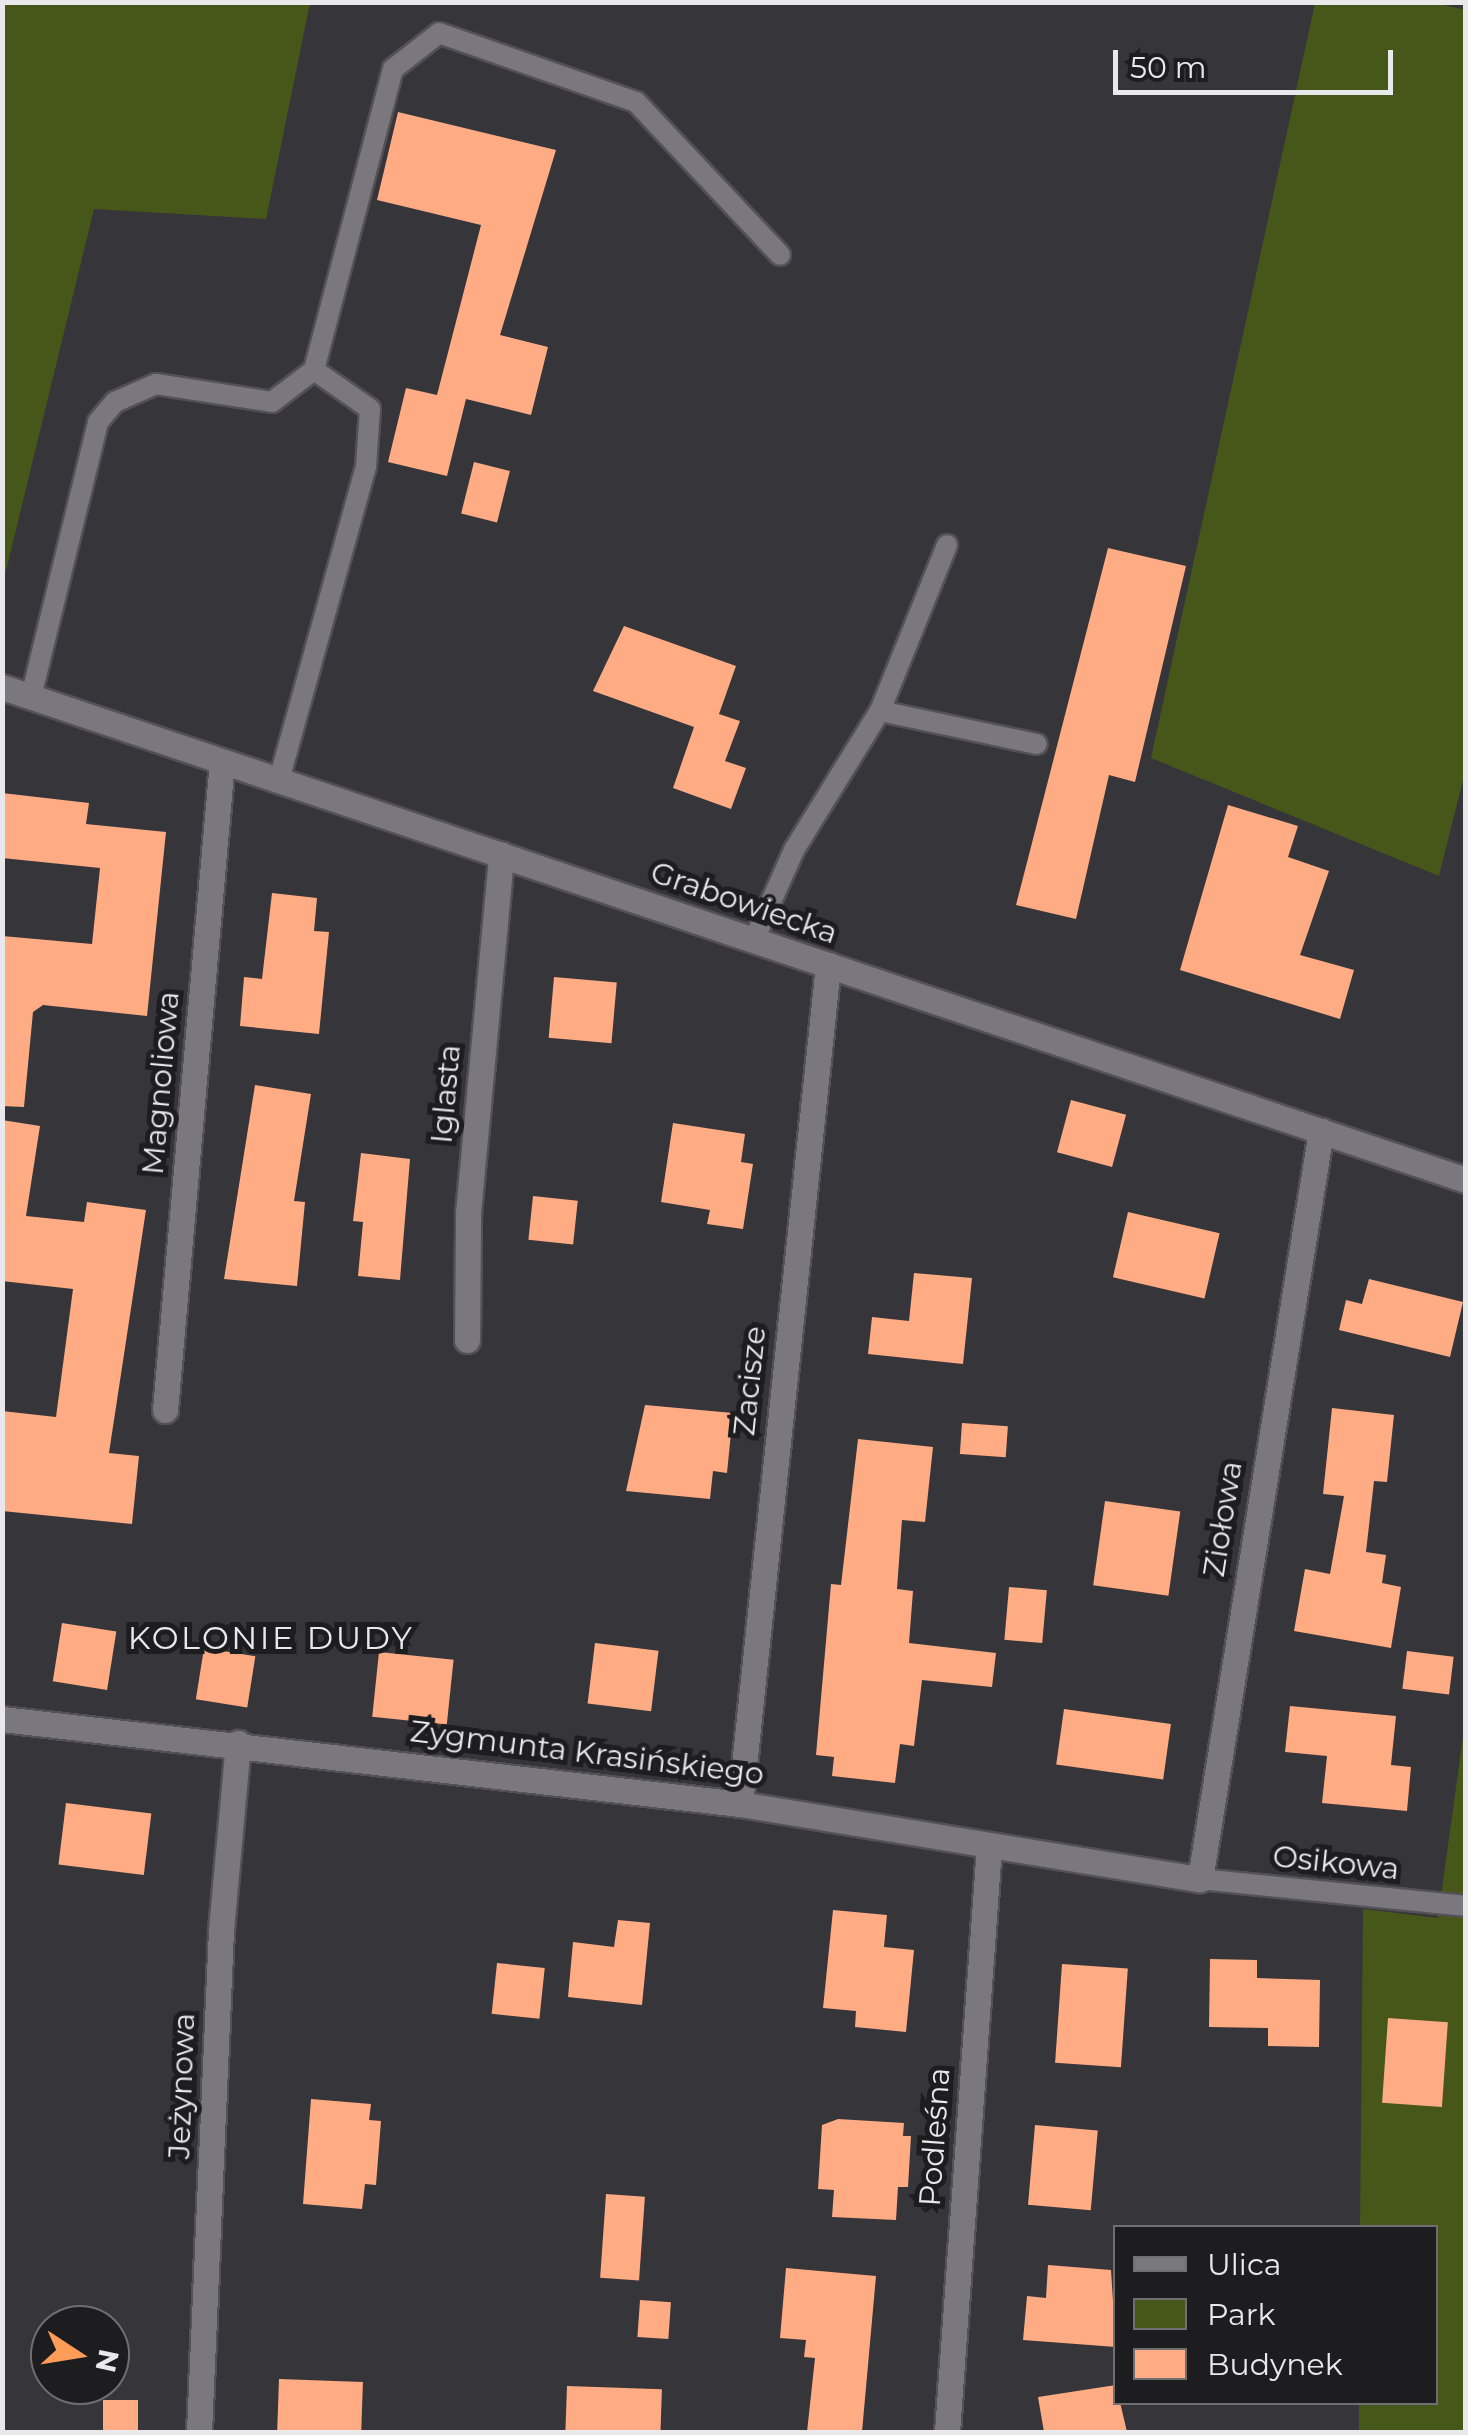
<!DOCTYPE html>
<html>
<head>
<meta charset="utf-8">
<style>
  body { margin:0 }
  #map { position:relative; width:1468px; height:2435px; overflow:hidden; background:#36353a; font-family:Montserrat,sans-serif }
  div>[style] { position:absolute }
  .green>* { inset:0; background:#47571a }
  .building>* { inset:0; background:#ffab83; transform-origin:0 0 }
  .roads { filter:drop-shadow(2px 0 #535156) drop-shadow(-2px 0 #535156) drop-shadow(0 2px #535156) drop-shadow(0 -2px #535156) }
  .service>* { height:20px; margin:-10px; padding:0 10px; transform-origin:10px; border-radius:10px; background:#7a787e }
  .minor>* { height:25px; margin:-12.5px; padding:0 12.5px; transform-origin:12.5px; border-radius:12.5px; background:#7a787e }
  span { translate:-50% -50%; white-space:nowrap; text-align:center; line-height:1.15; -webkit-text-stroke:10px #1d1d1f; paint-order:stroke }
  .street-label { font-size:30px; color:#e9e8eb }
  .neighbourhood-label { font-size:32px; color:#e9e8eb; letter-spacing:2.5px }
  .frame { position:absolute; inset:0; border:5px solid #e9e8eb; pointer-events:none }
  .legend { position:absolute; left:1113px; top:2225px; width:325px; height:180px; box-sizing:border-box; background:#1d1d1f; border:2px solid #6f6e71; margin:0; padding:12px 18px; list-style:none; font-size:30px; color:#e9e8eb }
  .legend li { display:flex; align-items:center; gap:20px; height:50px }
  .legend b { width:50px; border:2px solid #6f6e71 }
  .north { position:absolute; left:30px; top:2305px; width:100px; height:100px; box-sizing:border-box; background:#1d1d1f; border:2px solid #6f6e71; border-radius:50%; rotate:102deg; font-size:28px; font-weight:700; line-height:40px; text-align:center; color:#e9e8eb }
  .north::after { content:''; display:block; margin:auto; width:35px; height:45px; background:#fe9c58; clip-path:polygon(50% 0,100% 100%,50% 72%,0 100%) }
  .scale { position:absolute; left:1113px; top:50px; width:280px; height:45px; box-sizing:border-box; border:5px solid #e9e8eb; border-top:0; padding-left:12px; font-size:30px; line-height:35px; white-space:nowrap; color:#e9e8eb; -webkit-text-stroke:8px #1d1d1f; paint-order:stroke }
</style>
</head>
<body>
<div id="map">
  <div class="green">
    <div style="clip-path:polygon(3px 2px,310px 3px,266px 219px,94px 209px,3px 583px)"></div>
    <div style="clip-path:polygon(1431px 2px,1466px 10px,1466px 768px,1439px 876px,1151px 758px,1315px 3px)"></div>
    <div style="clip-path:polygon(1465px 1722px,1465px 2432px,1359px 2432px,1359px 2403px,1436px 2402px,1436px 2228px,1360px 2227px,1363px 1909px,1438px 1918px)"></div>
  </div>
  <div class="building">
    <div style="clip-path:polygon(398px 112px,556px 150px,500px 335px,548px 347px,531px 415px,466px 399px,447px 476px,388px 462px,406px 388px,437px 395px,481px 225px,377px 200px)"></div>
    <div style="left:474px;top:462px;width:37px;height:53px;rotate:14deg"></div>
    <div style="clip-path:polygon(1108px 548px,1186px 566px,1135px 782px,1109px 775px,1076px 919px,1016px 905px)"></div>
    <div style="clip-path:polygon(624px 626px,736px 666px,719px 714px,740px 721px,725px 761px,746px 768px,731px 809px,673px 788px,694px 727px,593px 691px)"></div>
    <div style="clip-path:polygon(2px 793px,89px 803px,86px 824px,166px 832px,147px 1016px,43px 1005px,33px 1012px,24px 1107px,2px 1106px,2px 936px,92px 944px,100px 868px,2px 858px)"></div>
    <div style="clip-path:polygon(1228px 805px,1298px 826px,1288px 857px,1329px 871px,1300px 955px,1354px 970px,1340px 1019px,1180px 970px)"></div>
    <div style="clip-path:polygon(272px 893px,317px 898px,314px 931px,329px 932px,319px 1034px,240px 1026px,244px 977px,262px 979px)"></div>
    <div style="left:554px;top:977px;width:63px;height:61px;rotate:5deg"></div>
    <div style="clip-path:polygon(255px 1085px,311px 1094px,294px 1201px,305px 1202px,297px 1286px,224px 1279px)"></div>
    <div style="left:1071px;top:1100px;width:57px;height:54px;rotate:15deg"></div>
    <div style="clip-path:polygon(2px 1120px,40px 1126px,26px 1216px,84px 1222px,87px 1202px,146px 1210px,109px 1453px,139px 1456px,132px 1524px,2px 1511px,2px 1411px,56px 1417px,73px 1289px,2px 1281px)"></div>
    <div style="clip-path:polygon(673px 1123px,745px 1134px,741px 1162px,753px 1164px,743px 1229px,707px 1224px,710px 1210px,661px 1202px)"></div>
    <div style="clip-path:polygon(361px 1153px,410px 1159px,400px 1280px,358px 1276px,363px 1222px,353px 1221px)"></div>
    <div style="left:533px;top:1196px;width:45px;height:44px;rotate:6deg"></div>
    <div style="left:1128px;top:1212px;width:94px;height:67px;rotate:13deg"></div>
    <div style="clip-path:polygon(914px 1273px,972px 1278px,963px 1364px,868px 1354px,872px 1317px,909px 1321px)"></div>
    <div style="clip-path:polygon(1369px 1279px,1463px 1302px,1450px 1357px,1339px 1330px,1346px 1300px,1362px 1304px)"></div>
    <div style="clip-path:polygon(645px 1405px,733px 1413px,727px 1473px,713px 1471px,710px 1499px,626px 1491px)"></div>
    <div style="clip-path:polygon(1332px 1408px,1394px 1415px,1387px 1482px,1374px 1481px,1366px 1552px,1386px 1555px,1382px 1583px,1401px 1587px,1391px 1648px,1294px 1631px,1305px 1569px,1330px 1574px,1344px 1496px,1323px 1494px)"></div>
    <div style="left:962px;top:1423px;width:46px;height:31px;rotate:4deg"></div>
    <div style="clip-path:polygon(858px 1439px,933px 1447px,925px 1522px,902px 1520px,897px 1589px,913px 1591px,909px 1643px,996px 1653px,992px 1687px,922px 1680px,914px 1746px,900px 1744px,895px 1783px,832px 1776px,834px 1757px,816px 1755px,831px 1584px,841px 1585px)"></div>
    <div style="left:1105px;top:1501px;width:76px;height:85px;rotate:8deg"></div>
    <div style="left:1009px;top:1587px;width:38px;height:53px;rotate:5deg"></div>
    <div style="left:62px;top:1623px;width:55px;height:59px;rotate:9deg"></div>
    <div style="left:595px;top:1643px;width:64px;height:61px;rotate:7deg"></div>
    <div style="left:204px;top:1648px;width:52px;height:52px;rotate:9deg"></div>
    <div style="left:1407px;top:1651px;width:47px;height:38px;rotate:7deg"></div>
    <div style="left:379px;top:1652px;width:75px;height:65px;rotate:6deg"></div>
    <div style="clip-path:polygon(1290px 1706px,1396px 1716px,1391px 1765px,1411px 1767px,1407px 1811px,1322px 1803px,1327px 1756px,1285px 1752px)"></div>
    <div style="left:1064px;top:1709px;width:108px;height:56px;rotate:8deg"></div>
    <div style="left:66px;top:1803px;width:86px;height:62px;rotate:7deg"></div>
    <div style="clip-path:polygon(833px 1910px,887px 1915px,884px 1947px,914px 1950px,906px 2032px,855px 2027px,856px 2011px,823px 2008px)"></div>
    <div style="clip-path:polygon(618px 1920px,650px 1923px,642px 2005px,568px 1997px,573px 1942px,614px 1947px)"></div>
    <div style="clip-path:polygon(1210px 1959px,1257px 1960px,1257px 1978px,1320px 1980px,1319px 2047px,1268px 2046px,1268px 2028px,1209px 2027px)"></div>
    <div style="left:497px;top:1963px;width:48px;height:51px;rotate:6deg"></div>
    <div style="left:1062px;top:1964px;width:66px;height:99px;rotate:4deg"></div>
    <div style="left:1388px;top:2018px;width:60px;height:85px;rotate:4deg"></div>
    <div style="clip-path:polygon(311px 2099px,371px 2104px,369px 2120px,381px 2121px,376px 2185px,365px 2184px,362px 2209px,303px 2204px)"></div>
    <div style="clip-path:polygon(838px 2119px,904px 2123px,903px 2136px,911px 2136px,908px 2187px,898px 2187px,896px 2220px,832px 2217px,834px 2190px,818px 2189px,822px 2125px)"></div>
    <div style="left:1035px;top:2125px;width:63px;height:80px;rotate:5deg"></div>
    <div style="left:606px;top:2194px;width:39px;height:84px;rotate:4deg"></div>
    <div style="clip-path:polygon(1048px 2265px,1111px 2270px,1116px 2347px,1023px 2340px,1027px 2296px,1046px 2298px)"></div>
    <div style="clip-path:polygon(786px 2268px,876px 2276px,862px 2432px,807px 2432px,815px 2358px,804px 2357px,806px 2340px,780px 2338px)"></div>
    <div style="left:640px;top:2300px;width:31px;height:37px;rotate:4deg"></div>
    <div style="left:279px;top:2379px;width:84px;height:53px;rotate:2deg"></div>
    <div style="clip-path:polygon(1116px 2385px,1127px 2432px,1044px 2432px,1038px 2397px)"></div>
    <div style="left:567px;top:2386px;width:95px;height:46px;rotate:2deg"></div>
    <div style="left:103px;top:2400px;width:35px;height:32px"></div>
  </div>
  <div class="roads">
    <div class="service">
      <div style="left:31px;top:697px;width:283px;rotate:-76.3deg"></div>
      <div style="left:98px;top:422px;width:26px;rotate:-50deg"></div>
      <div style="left:115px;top:402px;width:45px;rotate:-23.7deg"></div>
      <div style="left:156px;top:384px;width:117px;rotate:8.8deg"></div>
      <div style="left:272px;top:402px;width:53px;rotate:-37.3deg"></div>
      <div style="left:314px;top:370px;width:311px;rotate:-75.3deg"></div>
      <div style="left:393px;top:69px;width:58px;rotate:-38deg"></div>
      <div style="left:439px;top:33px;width:209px;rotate:19.3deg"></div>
      <div style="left:636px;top:102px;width:210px;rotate:46.7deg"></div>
      <div style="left:880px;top:711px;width:179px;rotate:-68deg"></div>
      <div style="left:279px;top:780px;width:325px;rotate:-74.5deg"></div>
      <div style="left:366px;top:467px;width:58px;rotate:-86.1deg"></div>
      <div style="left:370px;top:409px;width:68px;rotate:-145.1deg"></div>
      <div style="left:754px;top:940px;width:98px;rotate:-66deg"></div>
      <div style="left:794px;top:850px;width:163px;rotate:-58.3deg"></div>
      <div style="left:880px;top:711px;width:160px;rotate:11.9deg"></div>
      <div style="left:1200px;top:1879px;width:267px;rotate:5.8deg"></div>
    </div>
    <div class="minor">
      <div style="left:2px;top:687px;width:1545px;rotate:18.61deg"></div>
      <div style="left:467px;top:1340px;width:127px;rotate:-89.5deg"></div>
      <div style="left:468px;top:1213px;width:360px;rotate:-84.7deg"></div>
      <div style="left:165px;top:1410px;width:651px;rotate:-84.98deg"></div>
      <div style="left:2px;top:1719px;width:743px;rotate:6.57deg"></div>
      <div style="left:740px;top:1804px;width:466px;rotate:9.3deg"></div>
      <div style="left:1200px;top:1879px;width:758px;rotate:-80.81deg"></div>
      <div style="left:740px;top:1804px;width:844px;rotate:-84.01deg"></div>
      <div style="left:199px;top:2432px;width:502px;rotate:-87.49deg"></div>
      <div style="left:221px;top:1930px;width:188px;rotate:-84.8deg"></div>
      <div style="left:947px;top:2432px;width:588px;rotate:-85.9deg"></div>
    </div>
  </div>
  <div class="street-label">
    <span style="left:744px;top:903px;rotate:19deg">Grabowiecka</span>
    <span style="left:161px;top:1083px;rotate:-85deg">Magnoliowa</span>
    <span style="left:446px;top:1094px;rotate:-85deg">Iglasta</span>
    <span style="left:750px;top:1381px;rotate:-84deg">Zacisze</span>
    <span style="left:1223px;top:1519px;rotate:-81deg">Ziołowa</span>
    <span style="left:587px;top:1753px;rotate:7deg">Zygmunta Krasińskiego</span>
    <span style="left:1336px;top:1863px;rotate:6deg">Osikowa</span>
    <span style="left:182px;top:2086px;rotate:-88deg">Jeżynowa</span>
    <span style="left:935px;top:2137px;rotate:-86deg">Podleśna</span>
  </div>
  <div class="neighbourhood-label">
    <span style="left:271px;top:1638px">KOLONIE DUDY</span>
  </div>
  <div class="frame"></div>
  <ul class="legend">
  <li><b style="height:12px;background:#7a787e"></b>Ulica</li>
  <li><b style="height:28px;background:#47571a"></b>Park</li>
  <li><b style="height:28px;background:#ffab83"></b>Budynek</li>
  </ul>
  <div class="north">N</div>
  <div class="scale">50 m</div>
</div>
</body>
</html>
